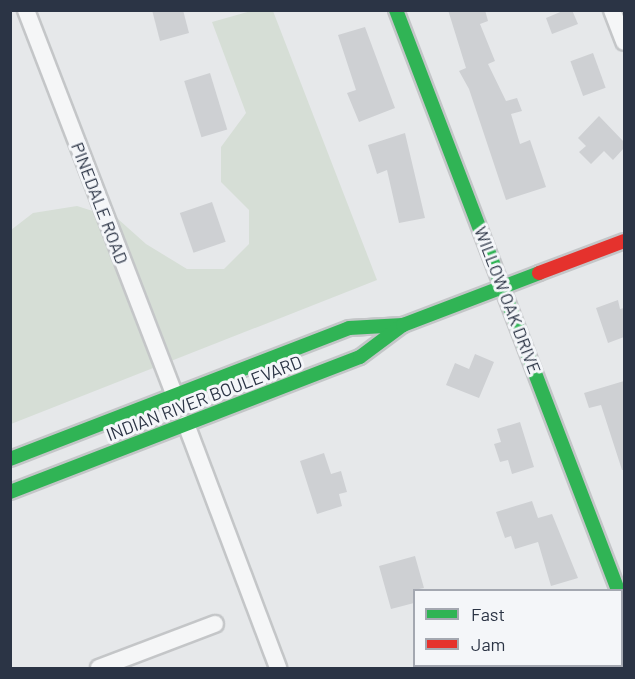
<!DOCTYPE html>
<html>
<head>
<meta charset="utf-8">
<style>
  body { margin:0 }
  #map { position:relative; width:635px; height:679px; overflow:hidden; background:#e6e8ea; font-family:Barlow,sans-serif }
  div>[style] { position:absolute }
  .green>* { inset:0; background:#d6ded6 }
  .building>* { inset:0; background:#ced0d3; transform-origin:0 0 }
  .roads { filter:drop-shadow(2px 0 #c4c6c8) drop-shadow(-2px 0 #c4c6c8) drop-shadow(0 2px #c4c6c8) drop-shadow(0 -2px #c4c6c8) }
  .street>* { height:16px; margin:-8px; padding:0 8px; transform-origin:8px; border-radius:8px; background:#f5f6f7 }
  .fast>* { height:14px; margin:-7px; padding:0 7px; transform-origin:7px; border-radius:7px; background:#30b455 }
  .jam>* { height:14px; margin:-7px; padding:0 7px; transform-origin:7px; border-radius:7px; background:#e5322d }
  span { translate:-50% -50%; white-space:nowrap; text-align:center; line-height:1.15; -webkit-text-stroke:6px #f4f6f9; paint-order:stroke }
  .street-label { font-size:18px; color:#2b3445 }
  .frame { position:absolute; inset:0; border:12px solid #2b3445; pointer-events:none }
  .legend { position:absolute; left:413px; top:589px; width:210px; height:78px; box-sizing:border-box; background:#f4f6f9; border:2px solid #a4a8b1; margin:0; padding:8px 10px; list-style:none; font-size:18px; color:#2b3445 }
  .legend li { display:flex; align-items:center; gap:12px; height:30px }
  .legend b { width:30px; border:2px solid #a4a8b1 }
</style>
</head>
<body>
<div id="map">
  <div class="green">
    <div style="clip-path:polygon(251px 11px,273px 11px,377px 280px,11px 424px,11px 230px,33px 213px,77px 206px,118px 219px,146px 244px,187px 269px,224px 269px,249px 244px,249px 210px,221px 182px,221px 147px,246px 113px,212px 22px)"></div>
  </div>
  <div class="building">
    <div style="clip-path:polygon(152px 10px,183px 10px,189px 33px,160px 41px)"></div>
    <div style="clip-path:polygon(448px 10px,485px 10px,488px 21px,480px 24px,495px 61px,488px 64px,506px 101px,517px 98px,522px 111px,511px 114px,520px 144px,530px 140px,546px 187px,506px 200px,469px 89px,459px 71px,466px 68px)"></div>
    <div style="clip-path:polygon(565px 10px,572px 10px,578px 24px,552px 34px,546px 18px)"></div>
    <div style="clip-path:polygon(365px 27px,395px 108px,359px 122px,347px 93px,356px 90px,338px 35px)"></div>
    <div style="left:593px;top:53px;width:37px;height:24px;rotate:70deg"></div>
    <div style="left:210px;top:73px;width:59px;height:27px;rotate:73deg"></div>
    <div style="clip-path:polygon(599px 116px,624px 142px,624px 148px,613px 160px,604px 151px,591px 164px,579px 152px,586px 146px,578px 138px)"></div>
    <div style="clip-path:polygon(405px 133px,425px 218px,399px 223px,387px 170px,377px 174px,368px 145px)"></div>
    <div style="left:212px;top:202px;width:42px;height:34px;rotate:71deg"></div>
    <div style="clip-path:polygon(618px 300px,620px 309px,624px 308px,624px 337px,608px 343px,596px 308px)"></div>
    <div style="clip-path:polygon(475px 354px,494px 362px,479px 398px,446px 385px,455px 363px,469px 369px)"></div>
    <div style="clip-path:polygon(624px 381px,624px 470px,622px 470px,601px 405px,589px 408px,584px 393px)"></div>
    <div style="clip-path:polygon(520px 422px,534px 467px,512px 474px,508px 460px,500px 462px,494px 444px,501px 442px,497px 429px)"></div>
    <div style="clip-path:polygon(324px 453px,331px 474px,341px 471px,347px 492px,339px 494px,342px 506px,317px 514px,300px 461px)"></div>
    <div style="clip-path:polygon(532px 501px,538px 518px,552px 514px,578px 578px,551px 586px,538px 542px,515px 549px,511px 536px,505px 538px,496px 512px)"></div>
    <div style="clip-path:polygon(415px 556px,424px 588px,414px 590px,414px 603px,391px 609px,379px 566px)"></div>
  </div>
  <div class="roads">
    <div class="street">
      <div style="left:26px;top:10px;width:414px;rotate:68.9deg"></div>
      <div style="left:612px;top:10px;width:34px;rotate:69deg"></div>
      <div style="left:186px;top:424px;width:261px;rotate:69.3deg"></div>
      <div style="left:622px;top:601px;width:8px;rotate:76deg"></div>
      <div style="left:99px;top:668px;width:124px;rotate:-20.8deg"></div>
    </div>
    <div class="fast">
      <div style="left:396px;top:10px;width:621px;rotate:69.06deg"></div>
      <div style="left:10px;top:459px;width:363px;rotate:-21.1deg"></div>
      <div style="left:349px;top:328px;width:54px;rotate:-3.2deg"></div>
      <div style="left:10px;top:492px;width:375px;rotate:-21.1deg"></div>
      <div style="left:360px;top:357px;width:54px;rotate:-36.7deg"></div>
      <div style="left:403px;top:325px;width:146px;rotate:-20.9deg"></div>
    </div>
    <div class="jam">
      <div style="left:539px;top:273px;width:91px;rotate:-20.6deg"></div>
    </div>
  </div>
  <div class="street-label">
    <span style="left:100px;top:203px;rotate:69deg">PINEDALE ROAD</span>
    <span style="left:508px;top:300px;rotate:69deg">WILLOW OAK DRIVE</span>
    <span style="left:204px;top:398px;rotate:-21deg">INDIAN RIVER BOULEVARD</span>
  </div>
  <div class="frame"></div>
  <ul class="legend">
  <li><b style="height:8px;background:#30b455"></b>Fast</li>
  <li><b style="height:8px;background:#e5322d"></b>Jam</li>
  </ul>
</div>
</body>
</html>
